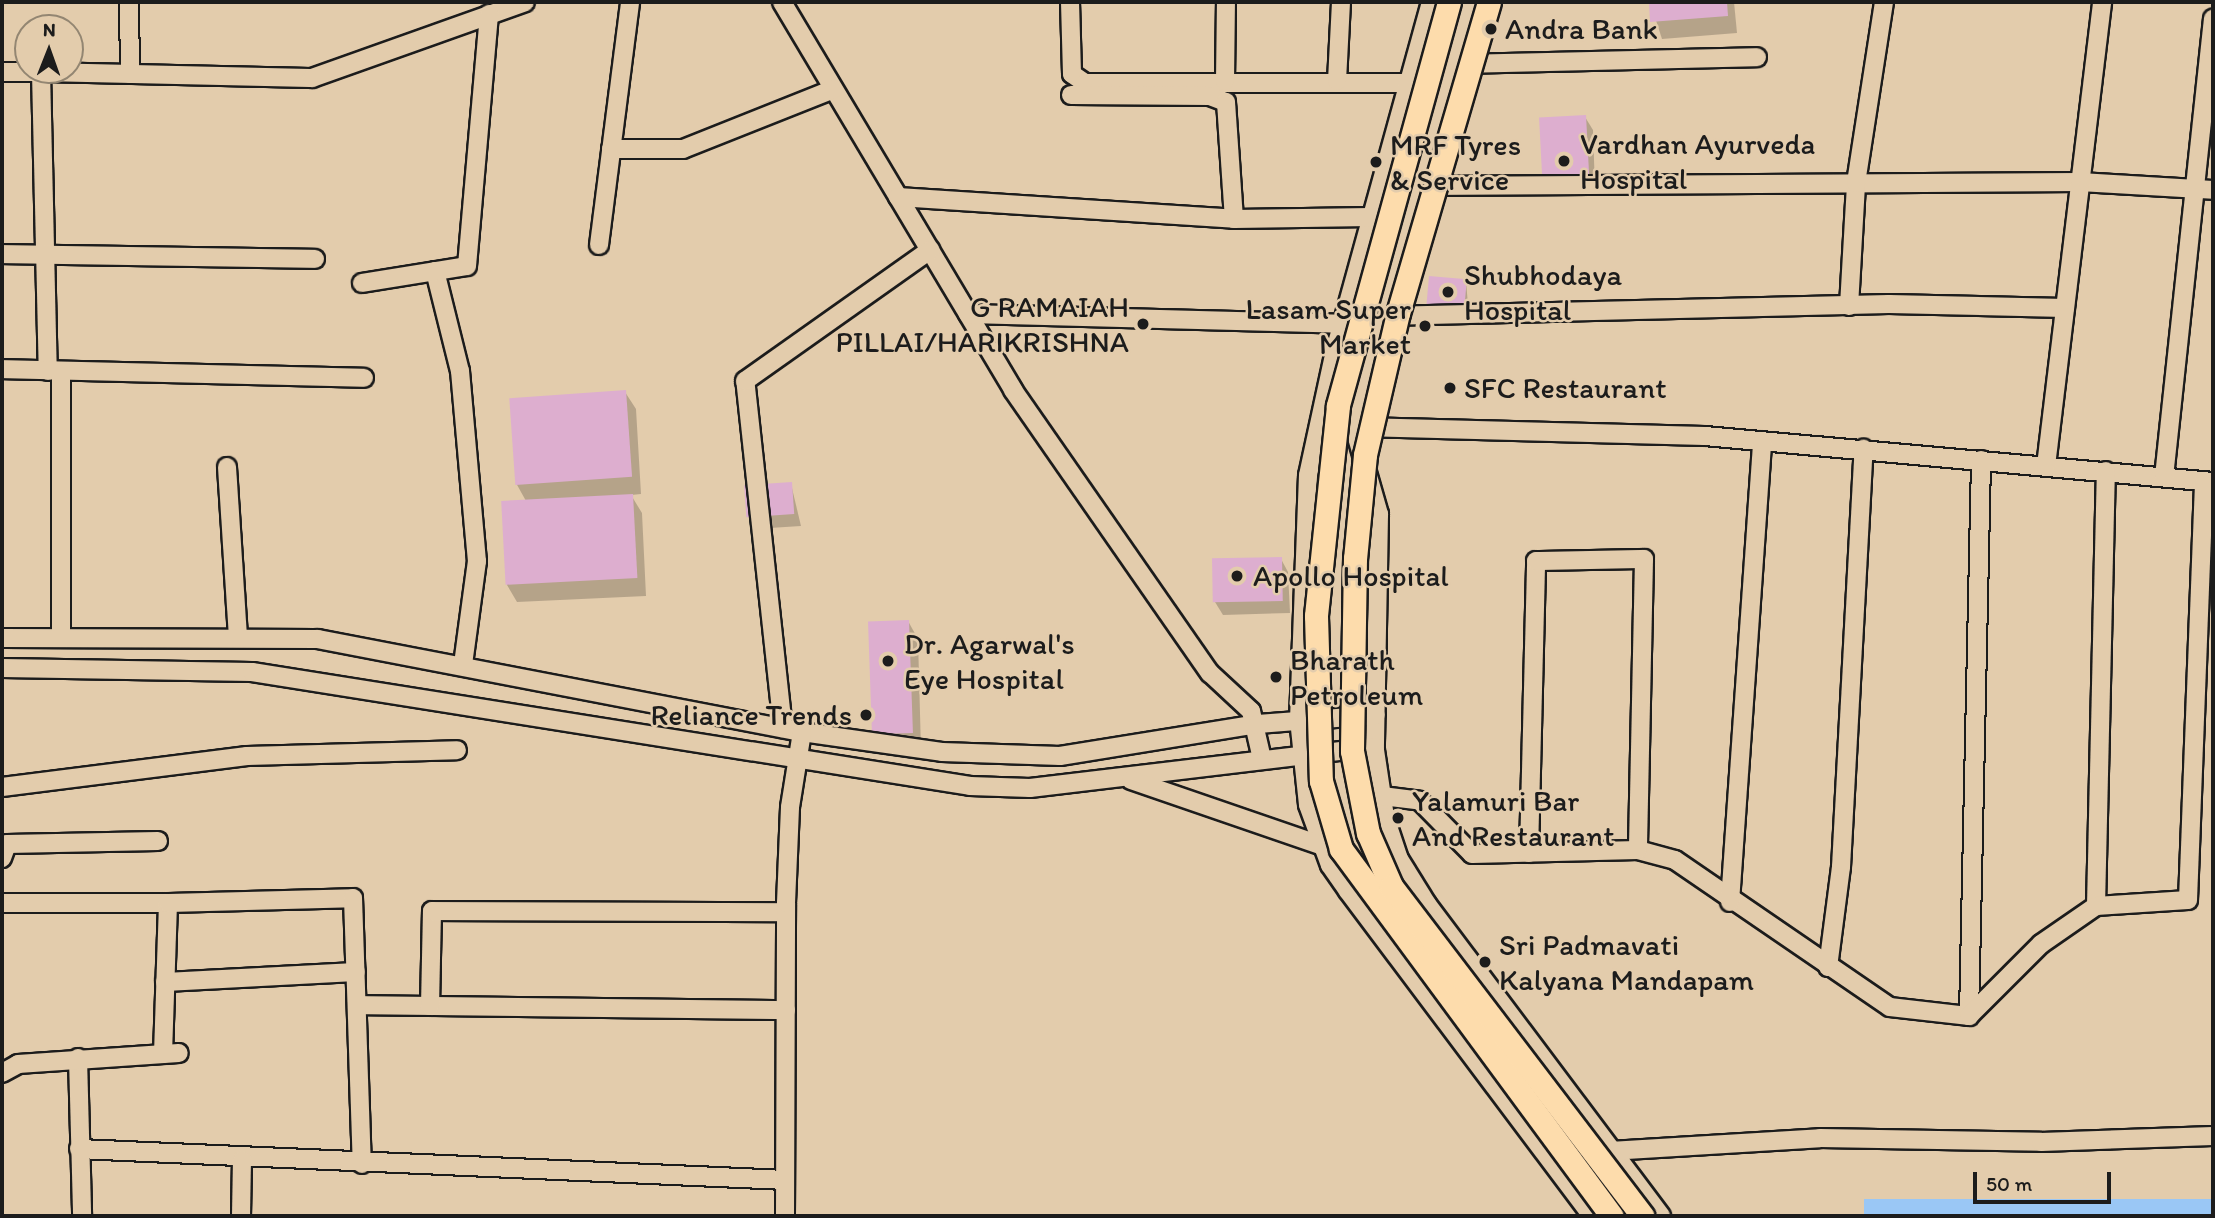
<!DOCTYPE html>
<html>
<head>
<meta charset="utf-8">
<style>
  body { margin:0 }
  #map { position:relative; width:2215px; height:1218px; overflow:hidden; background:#e3ccac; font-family:Itim,sans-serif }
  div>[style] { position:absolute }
  .water>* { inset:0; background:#9ac7f5; transform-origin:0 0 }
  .shadow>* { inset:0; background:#0003 }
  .building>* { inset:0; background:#ddaecf; transform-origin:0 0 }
  .roads { filter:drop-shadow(2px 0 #1c1c1c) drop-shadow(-2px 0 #1c1c1c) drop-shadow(0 2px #1c1c1c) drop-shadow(0 -2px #1c1c1c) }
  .minor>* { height:18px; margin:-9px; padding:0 9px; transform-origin:9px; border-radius:9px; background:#e3ccac }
  .bridges { filter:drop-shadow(2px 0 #1c1c1c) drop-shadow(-2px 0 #1c1c1c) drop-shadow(0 2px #1c1c1c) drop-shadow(0 -2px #1c1c1c) }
  .major-bridge>* { height:23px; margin:-11.5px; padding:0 11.5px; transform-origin:11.5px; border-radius:11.5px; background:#fddcac }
  .dots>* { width:19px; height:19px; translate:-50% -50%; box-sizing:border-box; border:4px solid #e3ccac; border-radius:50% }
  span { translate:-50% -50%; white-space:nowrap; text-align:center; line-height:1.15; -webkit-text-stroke:5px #e3ccac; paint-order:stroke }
  .poi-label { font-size:30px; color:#1c1c1c }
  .left { translate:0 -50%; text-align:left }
  .right { translate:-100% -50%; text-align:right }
  .frame { position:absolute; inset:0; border:4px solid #1c1c1c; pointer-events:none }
  .north { position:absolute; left:14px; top:14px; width:70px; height:70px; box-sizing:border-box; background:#e3ccac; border:2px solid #938672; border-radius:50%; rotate:1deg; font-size:19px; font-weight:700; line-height:28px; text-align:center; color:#1c1c1c }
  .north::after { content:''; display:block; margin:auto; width:24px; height:32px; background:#1c1c1c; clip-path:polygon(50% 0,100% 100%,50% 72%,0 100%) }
  .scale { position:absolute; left:1973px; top:1172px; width:138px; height:32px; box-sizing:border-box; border:4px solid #1c1c1c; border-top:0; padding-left:9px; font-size:21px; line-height:24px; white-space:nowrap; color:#1c1c1c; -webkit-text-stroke:5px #e3ccac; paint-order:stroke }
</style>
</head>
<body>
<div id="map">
  <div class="water">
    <div style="left:1864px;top:1199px;width:349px;height:20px"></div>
  </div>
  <div class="shadow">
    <div style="clip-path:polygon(1650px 2px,1734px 2px,1737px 33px,1662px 39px)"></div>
    <div style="clip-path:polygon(1585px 117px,1593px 130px,1595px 189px,1550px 191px)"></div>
    <div style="clip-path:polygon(1466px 281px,1469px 317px,1433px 314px,1428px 306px)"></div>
    <div style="clip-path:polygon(625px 392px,636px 409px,641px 494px,631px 495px,642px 513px,646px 596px,517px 602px,507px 585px,526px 501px,516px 483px)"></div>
    <div style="clip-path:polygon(791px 484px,801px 526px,755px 529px,748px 516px)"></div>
    <div style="clip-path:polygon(1281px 559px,1288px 572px,1290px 613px,1223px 615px,1215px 602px)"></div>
    <div style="clip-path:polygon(908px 621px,918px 639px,921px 750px,873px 734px)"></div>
  </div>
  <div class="building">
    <div style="clip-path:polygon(1649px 2px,1727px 2px,1728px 16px,1650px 22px)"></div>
    <div style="left:1586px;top:115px;width:62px;height:47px;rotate:87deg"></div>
    <div style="left:1429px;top:276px;width:38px;height:30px;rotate:5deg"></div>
    <div style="left:626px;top:390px;width:87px;height:117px;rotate:86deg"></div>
    <div style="left:792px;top:482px;width:32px;height:48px;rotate:86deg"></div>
    <div style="left:633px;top:494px;width:84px;height:132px;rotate:87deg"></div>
    <div style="left:1282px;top:557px;width:44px;height:70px;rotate:89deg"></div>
    <div style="left:909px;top:620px;width:113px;height:41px;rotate:88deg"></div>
  </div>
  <div class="roads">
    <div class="minor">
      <div style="left:129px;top:2px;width:72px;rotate:89.2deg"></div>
      <div style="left:782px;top:2px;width:452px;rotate:59.2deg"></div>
      <div style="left:1013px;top:390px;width:345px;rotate:55.2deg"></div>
      <div style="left:1210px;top:673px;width:56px;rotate:42.8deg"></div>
      <div style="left:1251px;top:711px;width:49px;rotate:77.1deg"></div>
      <div style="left:1070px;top:2px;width:72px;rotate:88.4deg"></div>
      <div style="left:1072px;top:74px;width:16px;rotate:35deg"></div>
      <div style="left:1085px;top:83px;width:323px"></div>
      <div style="left:1431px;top:2px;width:357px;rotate:105.4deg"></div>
      <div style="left:1336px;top:346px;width:132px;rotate:102.2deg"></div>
      <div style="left:1308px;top:475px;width:244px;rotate:92.1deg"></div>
      <div style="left:1299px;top:719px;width:86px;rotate:84deg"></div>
      <div style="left:1308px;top:805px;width:64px;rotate:69.9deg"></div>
      <div style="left:1330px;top:865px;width:32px;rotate:55deg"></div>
      <div style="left:1348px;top:891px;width:406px;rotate:53.1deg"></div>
      <div style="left:1469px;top:2px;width:440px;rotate:105.1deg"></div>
      <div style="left:1354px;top:427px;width:91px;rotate:74deg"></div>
      <div style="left:1379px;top:514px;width:236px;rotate:91deg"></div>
      <div style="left:1375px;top:750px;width:68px;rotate:81.5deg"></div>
      <div style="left:1385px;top:817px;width:44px;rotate:71.6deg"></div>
      <div style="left:1399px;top:859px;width:53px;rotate:58.1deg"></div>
      <div style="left:1427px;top:904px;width:390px;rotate:53.1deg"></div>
      <div style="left:1459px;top:64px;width:298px;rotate:-1.3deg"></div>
      <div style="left:2px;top:72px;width:39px"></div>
      <div style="left:41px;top:72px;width:299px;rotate:88.7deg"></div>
      <div style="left:41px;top:72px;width:271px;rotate:1.3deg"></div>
      <div style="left:312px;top:78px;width:226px;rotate:-19.6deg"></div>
      <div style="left:1225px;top:81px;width:79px;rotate:-89.3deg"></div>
      <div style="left:1337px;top:81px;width:79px;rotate:-87.1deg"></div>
      <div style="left:1071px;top:95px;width:139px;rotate:0.4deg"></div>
      <div style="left:1210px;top:96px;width:17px;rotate:21deg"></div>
      <div style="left:1226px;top:102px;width:117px;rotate:86.1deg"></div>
      <div style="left:611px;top:149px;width:72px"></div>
      <div style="left:683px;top:149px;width:162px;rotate:-21.7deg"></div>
      <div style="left:1422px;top:186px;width:658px;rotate:-0.35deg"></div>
      <div style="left:2080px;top:182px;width:133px;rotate:3.4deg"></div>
      <div style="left:898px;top:197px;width:337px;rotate:3.7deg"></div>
      <div style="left:1234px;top:219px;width:137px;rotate:-0.8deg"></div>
      <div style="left:599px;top:245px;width:245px;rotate:-82.7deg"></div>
      <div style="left:2px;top:254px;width:313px;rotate:0.9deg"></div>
      <div style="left:435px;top:271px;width:103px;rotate:76deg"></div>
      <div style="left:460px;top:371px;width:191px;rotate:84.9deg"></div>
      <div style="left:477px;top:561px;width:105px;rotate:97.7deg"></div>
      <div style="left:362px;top:283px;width:106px;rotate:-9.2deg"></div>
      <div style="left:467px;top:266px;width:253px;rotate:-85deg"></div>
      <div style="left:1849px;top:306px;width:123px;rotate:-86.7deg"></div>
      <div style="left:1856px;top:183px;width:183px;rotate:-81.2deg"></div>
      <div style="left:968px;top:314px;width:374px;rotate:1.5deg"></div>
      <div style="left:1385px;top:316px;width:504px;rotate:-1.36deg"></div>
      <div style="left:1889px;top:304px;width:176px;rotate:1.3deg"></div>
      <div style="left:2px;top:369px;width:362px;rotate:1.4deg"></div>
      <div style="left:1361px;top:427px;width:344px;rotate:1.5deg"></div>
      <div style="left:1705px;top:436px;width:510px;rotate:5.17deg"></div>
      <div style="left:2046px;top:466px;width:467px;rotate:-83.1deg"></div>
      <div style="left:227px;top:467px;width:171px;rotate:86.3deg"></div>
      <div style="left:2164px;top:477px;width:461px;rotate:-83.9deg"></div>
      <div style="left:2px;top:638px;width:316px;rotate:0.2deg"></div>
      <div style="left:318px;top:639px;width:493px;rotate:10.9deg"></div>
      <div style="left:802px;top:732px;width:141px;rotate:8.1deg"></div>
      <div style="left:942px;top:752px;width:118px;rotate:1.9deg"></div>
      <div style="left:1060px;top:756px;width:201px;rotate:-9.2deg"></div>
      <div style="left:1258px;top:724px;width:118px;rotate:-4.4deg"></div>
      <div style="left:61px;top:638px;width:267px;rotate:-90deg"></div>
      <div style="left:2px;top:668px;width:250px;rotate:0.9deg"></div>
      <div style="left:252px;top:672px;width:727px;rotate:9.02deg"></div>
      <div style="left:970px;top:786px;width:60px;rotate:1.9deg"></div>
      <div style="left:1030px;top:788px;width:347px;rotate:-6.8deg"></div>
      <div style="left:783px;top:728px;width:349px;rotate:-96.2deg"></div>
      <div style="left:745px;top:381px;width:227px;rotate:-35.3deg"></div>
      <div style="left:1131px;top:780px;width:203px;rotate:19deg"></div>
      <div style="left:2px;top:787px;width:247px;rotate:-7.2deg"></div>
      <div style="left:247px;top:756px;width:210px;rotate:-1.6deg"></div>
      <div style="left:1382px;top:796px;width:38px;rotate:7deg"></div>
      <div style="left:1420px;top:801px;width:74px;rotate:45.5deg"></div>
      <div style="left:1472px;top:854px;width:166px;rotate:-1.4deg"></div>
      <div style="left:1638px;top:850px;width:38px;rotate:15deg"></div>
      <div style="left:1675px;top:860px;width:260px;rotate:34.4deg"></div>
      <div style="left:1890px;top:1007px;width:80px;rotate:6.5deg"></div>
      <div style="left:1969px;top:1016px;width:556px;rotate:-88.76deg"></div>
      <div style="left:1529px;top:853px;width:292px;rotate:-88.6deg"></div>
      <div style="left:1536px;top:561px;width:108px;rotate:-1.1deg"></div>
      <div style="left:1644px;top:559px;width:291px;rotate:91.2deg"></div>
      <div style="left:2px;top:858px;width:15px;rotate:-70deg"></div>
      <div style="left:7px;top:844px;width:151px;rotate:-1.1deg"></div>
      <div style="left:1730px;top:902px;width:462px;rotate:-86deg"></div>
      <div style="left:2px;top:903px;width:166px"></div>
      <div style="left:2096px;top:906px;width:435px;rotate:-88.7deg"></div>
      <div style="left:1828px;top:967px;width:101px;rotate:-82.6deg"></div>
      <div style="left:1841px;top:867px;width:419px;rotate:-86.9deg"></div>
      <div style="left:165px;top:982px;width:191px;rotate:-3deg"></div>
      <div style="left:357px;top:1005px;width:429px;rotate:0.7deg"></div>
      <div style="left:430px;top:1006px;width:95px;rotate:-88.8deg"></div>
      <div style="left:432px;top:911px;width:354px;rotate:0.2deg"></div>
      <div style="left:1969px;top:1016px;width:102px;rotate:-45deg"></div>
      <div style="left:2041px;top:944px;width:67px;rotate:-34.6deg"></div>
      <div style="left:2096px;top:906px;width:92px;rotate:-3.7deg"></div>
      <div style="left:2188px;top:900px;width:419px;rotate:-87.8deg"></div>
      <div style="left:163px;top:1054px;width:151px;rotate:-88.1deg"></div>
      <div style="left:168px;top:903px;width:185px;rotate:-1.5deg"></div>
      <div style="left:353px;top:898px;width:266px;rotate:88.1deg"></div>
      <div style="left:78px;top:1058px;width:158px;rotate:88.5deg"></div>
      <div style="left:2px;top:1073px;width:18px;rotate:-29deg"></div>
      <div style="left:18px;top:1064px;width:161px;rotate:-3.9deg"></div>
      <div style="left:79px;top:1149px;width:707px;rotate:2.51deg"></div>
      <div style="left:1610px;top:1151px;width:210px;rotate:-3.5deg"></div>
      <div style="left:1820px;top:1138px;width:221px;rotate:1deg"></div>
      <div style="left:2041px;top:1142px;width:172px;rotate:-2deg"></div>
      <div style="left:241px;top:1216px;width:56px;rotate:-89deg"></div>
      <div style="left:785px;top:1216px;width:313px;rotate:-89.8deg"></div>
      <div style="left:786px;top:903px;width:96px;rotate:-87.6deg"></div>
      <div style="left:790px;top:807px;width:76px;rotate:-80.9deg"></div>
    </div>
  </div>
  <div class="bridges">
    <div class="major-bridge">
      <div style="left:1449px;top:2px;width:419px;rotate:105.4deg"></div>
      <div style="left:1338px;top:406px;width:211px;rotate:96deg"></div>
      <div style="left:1316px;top:616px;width:165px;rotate:88.3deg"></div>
      <div style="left:1321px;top:781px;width:71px;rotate:73.6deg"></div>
      <div style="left:1341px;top:849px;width:456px;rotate:53.6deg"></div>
      <div style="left:1489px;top:2px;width:324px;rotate:106.3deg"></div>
      <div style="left:1398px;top:313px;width:146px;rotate:103.1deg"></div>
      <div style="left:1365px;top:455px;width:103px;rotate:95.5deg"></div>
      <div style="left:1355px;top:558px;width:193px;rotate:90.9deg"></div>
      <div style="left:1352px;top:751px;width:84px;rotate:79deg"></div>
      <div style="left:1368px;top:833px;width:58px;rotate:66.5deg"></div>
      <div style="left:1391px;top:886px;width:415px;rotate:52.7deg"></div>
    </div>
  </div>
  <div class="dots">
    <div style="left:1491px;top:29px;background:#1c1c1c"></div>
    <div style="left:1564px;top:161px;background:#1c1c1c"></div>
    <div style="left:1376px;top:162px;background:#1c1c1c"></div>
    <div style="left:1448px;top:292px;background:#1c1c1c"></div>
    <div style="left:1143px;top:324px;background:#1c1c1c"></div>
    <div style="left:1425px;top:326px;background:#1c1c1c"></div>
    <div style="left:1450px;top:388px;background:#1c1c1c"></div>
    <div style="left:1237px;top:576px;background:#1c1c1c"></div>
    <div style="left:888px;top:661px;background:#1c1c1c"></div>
    <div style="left:1276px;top:677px;background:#1c1c1c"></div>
    <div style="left:866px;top:715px;background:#1c1c1c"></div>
    <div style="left:1398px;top:818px;background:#1c1c1c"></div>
    <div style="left:1485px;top:962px;background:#1c1c1c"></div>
  </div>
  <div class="poi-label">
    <span class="left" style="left:1505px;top:29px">Andra Bank</span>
    <span class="left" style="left:1580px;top:161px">Vardhan Ayurveda<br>Hospital</span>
    <span class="left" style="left:1390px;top:162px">MRF Tyres<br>&amp; Service</span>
    <span class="left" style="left:1464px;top:292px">Shubhodaya<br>Hospital</span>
    <span class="right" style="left:1129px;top:324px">G RAMAIAH<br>PILLAI/HARIKRISHNA</span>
    <span class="right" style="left:1411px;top:326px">Lasam Super<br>Market</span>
    <span class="left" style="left:1464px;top:388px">SFC Restaurant</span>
    <span class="left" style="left:1253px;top:576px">Apollo Hospital</span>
    <span class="left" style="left:904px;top:661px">Dr. Agarwal's<br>Eye Hospital</span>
    <span class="left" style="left:1290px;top:677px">Bharath<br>Petroleum</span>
    <span class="right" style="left:852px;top:715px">Reliance Trends</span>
    <span class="left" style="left:1412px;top:818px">Yalamuri Bar<br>And Restaurant</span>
    <span class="left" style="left:1499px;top:962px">Sri Padmavati<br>Kalyana Mandapam</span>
  </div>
  <div class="frame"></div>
  <div class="north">N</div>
  <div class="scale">50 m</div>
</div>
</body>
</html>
